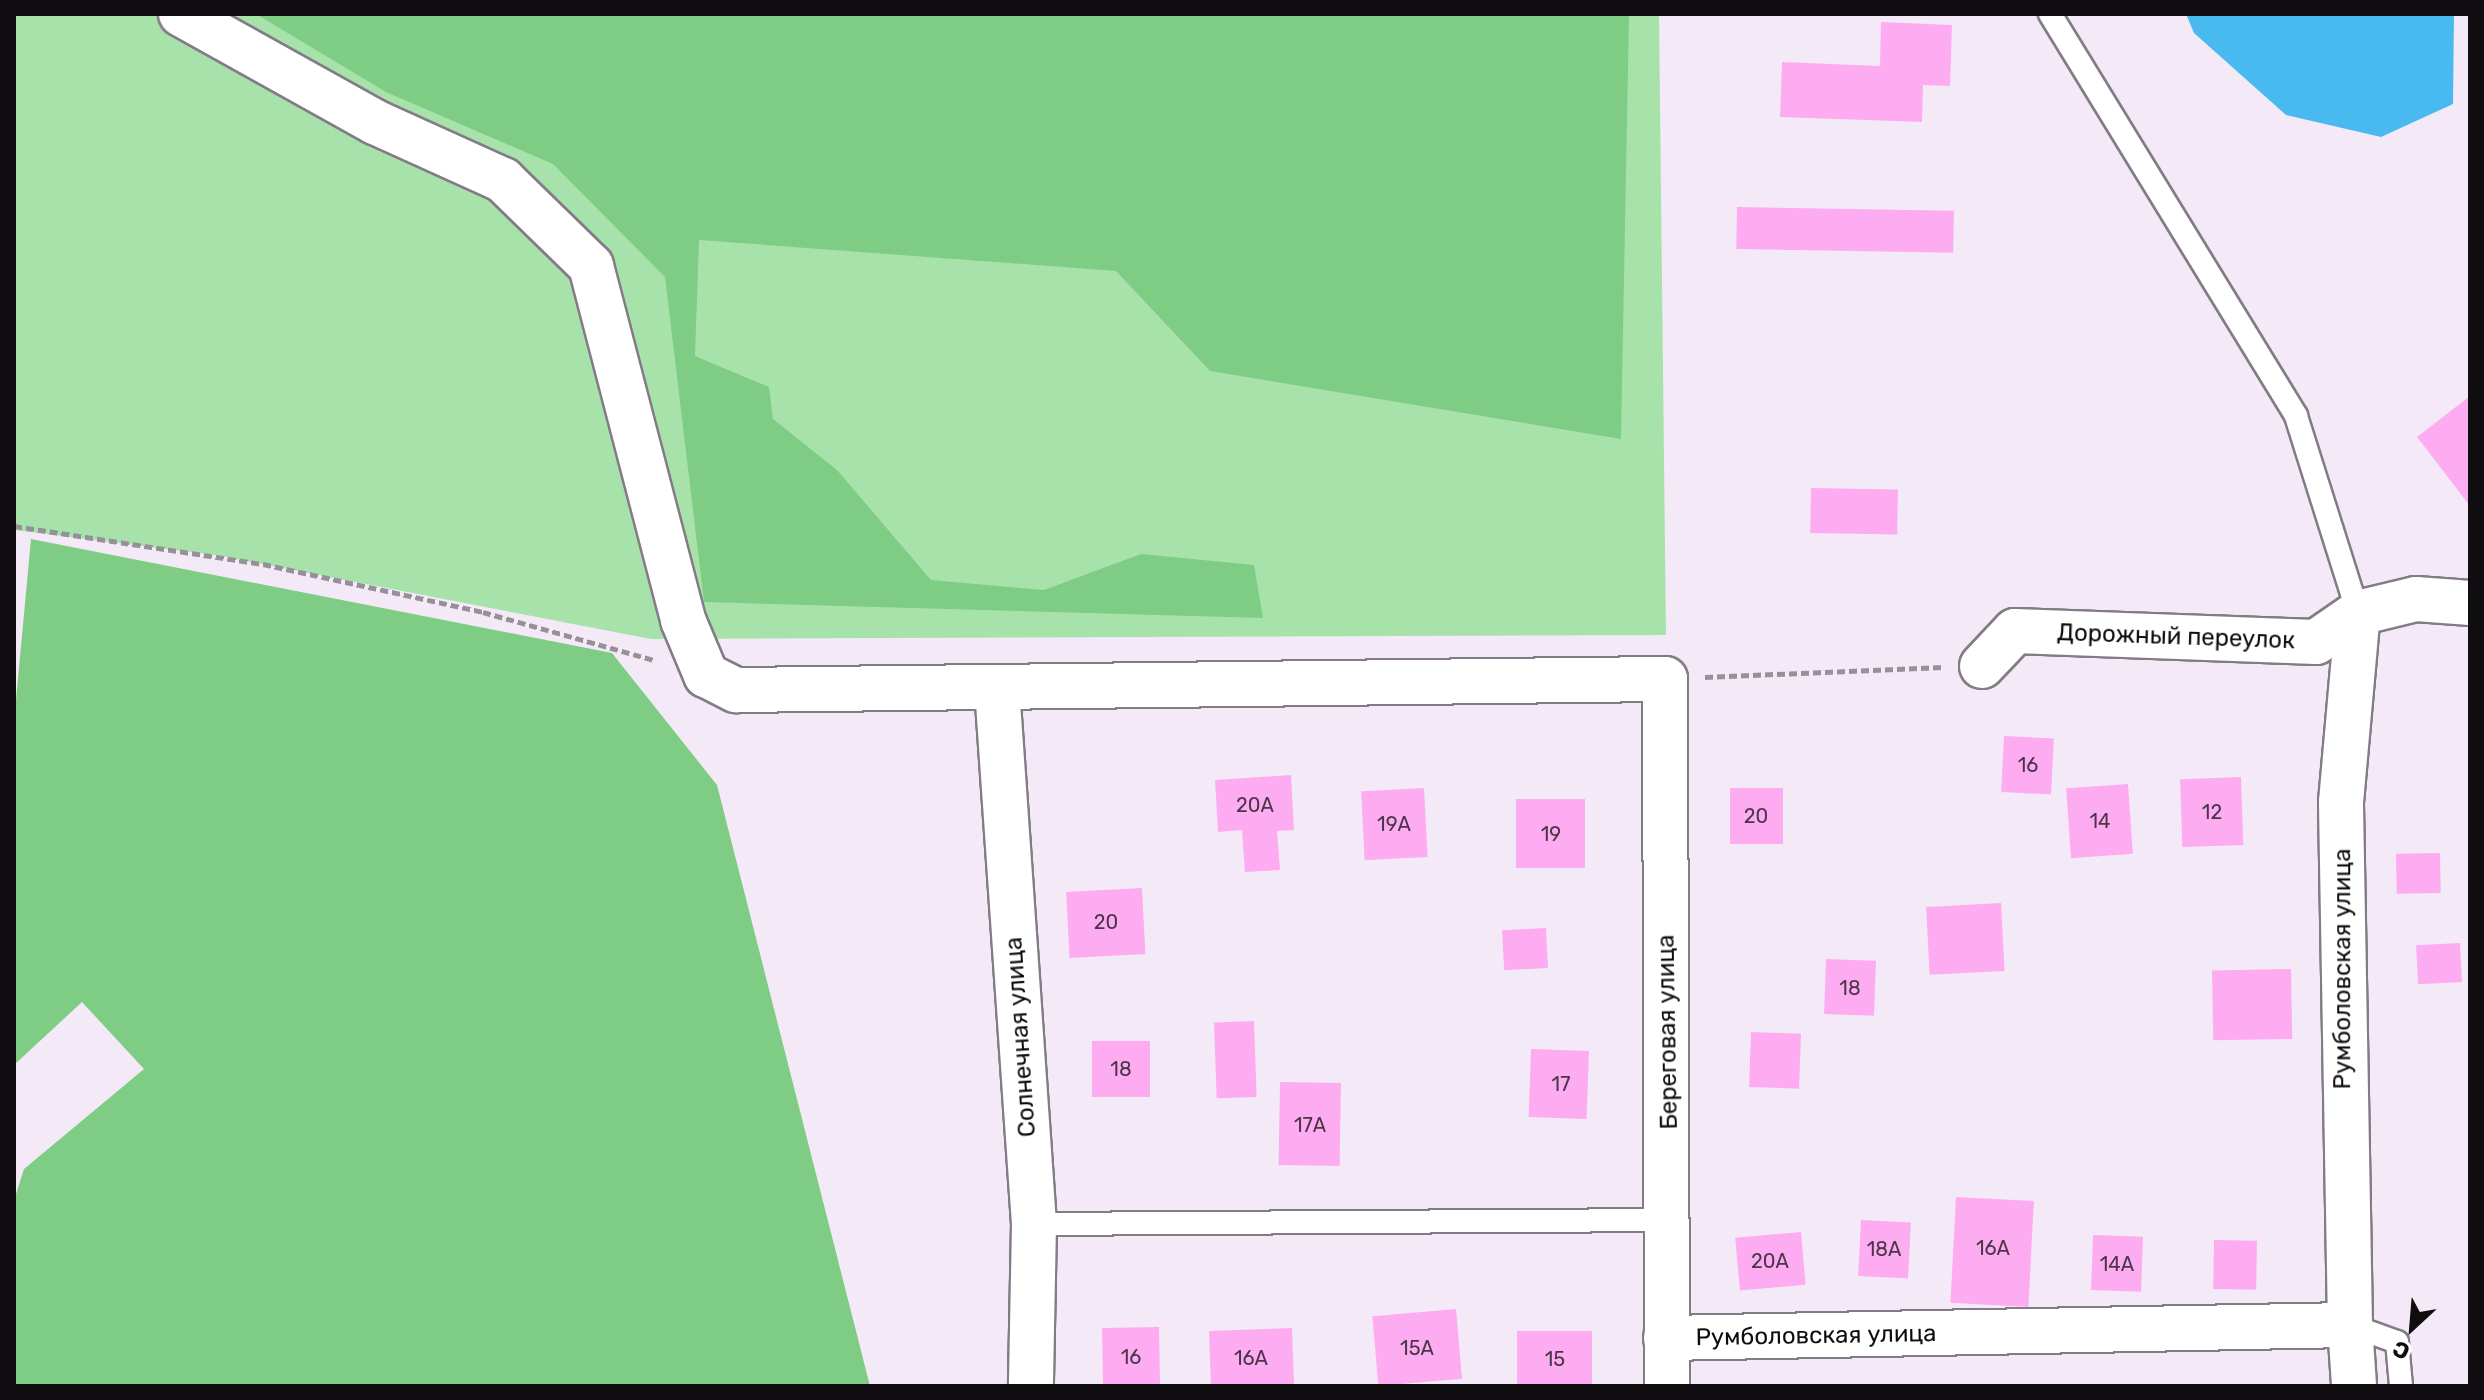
<!DOCTYPE html>
<html>
<head>
<meta charset="utf-8">
<style>
  body { margin:0 }
  #map { position:relative; width:2484px; height:1400px; overflow:hidden; background:#f4eaf7; font-family:Rubik,sans-serif }
  div>[style] { position:absolute }
  .green>* { inset:0; background:#a8e2ab }
  .forest>* { inset:0; background:#7fcd85 }
  .water>* { inset:0; background:#48baf0 }
  .building>* { inset:0; background:#fdacf1; transform-origin:0 0 }
  .path>* { height:5px; margin-top:-2.5px; transform-origin:0; background:repeating-linear-gradient(90deg,#979099 0 8px,transparent 0 12px) }
  .roads { filter:drop-shadow(2px 0 #837b86) drop-shadow(-2px 0 #837b86) drop-shadow(0 2px #837b86) drop-shadow(0 -2px #837b86) }
  .service>* { height:22px; margin:-11px; padding:0 11px; transform-origin:11px; border-radius:11px; background:#fff }
  .minor>* { height:44px; margin:-22px; padding:0 22px; transform-origin:22px; border-radius:22px; background:#fff }
  span { translate:-50% -50%; white-space:nowrap; text-align:center; line-height:1.15; -webkit-text-stroke:6px #fff; paint-order:stroke }
  .number-label { font-size:20px; color:#4b3549 }
  .number-label span { -webkit-text-stroke-width:0 }
  .street-label { font-size:24px; color:#100d11 }
  .frame { position:absolute; inset:0; border:16px solid #100d11; pointer-events:none }
  .north { position:absolute; left:2372px; top:1288px; width:80px; height:80px; -webkit-text-stroke:6px #fff; paint-order:stroke; rotate:206deg; font-size:22px; font-weight:700; line-height:32px; text-align:center; color:#100d11 }
  .north::after { content:''; display:block; margin:auto; width:28px; height:36px; background:#100d11; clip-path:polygon(50% 0,100% 100%,50% 72%,0 100%) }
</style>
</head>
<body>
<div id="map">
  <div class="green">
    <div style="clip-path:polygon(14px 14px,1659px 14px,1666px 635px,651px 639px,215px 555px,14px 530px)"></div>
  </div>
  <div class="forest">
    <div style="clip-path:polygon(256px 14px,1629px 14px,1621px 439px,1210px 371px,1116px 271px,699px 240px,695px 356px,769px 387px,773px 419px,837px 470px,931px 580px,1044px 590px,1141px 554px,1254px 565px,1263px 618px,704px 602px,665px 277px,553px 164px,386px 92px)"></div>
    <div style="clip-path:polygon(31px 539px,612px 653px,717px 785px,870px 1386px,14px 1386px,14px 1200px,24px 1169px,144px 1069px,82px 1002px,14px 1065px,14px 721px)"></div>
  </div>
  <div class="water">
    <div style="clip-path:polygon(2186px 14px,2454px 14px,2453px 104px,2381px 137px,2286px 115px,2194px 33px)"></div>
  </div>
  <div class="building">
    <div style="clip-path:polygon(1881px 22px,1952px 25px,1950px 86px,1923px 85px,1922px 122px,1780px 117px,1782px 62px,1880px 66px)"></div>
    <div style="left:1737px;top:207px;width:217px;height:42px;rotate:1deg"></div>
    <div style="clip-path:polygon(2470px 396px,2470px 506px,2417px 437px)"></div>
    <div style="left:1811px;top:488px;width:87px;height:45px;rotate:1deg"></div>
    <div style="left:2004px;top:736px;width:50px;height:56px;rotate:3deg"></div>
    <div style="clip-path:polygon(1291px 775px,1294px 830px,1277px 831px,1280px 870px,1245px 872px,1242px 830px,1218px 832px,1215px 780px)"></div>
    <div style="left:2241px;top:777px;width:68px;height:61px;rotate:88deg"></div>
    <div style="left:2128px;top:784px;width:70px;height:62px;rotate:86deg"></div>
    <div style="left:1424px;top:788px;width:69px;height:63px;rotate:87deg"></div>
    <div style="left:1730px;top:788px;width:53px;height:56px"></div>
    <div style="left:1516px;top:799px;width:69px;height:69px"></div>
    <div style="left:2440px;top:853px;width:40px;height:44px;rotate:89deg"></div>
    <div style="left:1142px;top:888px;width:66px;height:76px;rotate:87deg"></div>
    <div style="left:2001px;top:903px;width:68px;height:75px;rotate:87deg"></div>
    <div style="left:1546px;top:928px;width:40px;height:44px;rotate:87deg"></div>
    <div style="left:2460px;top:943px;width:39px;height:44px;rotate:87deg"></div>
    <div style="left:1826px;top:959px;width:50px;height:55px;rotate:2deg"></div>
    <div style="left:2291px;top:969px;width:70px;height:79px;rotate:89deg"></div>
    <div style="left:1254px;top:1021px;width:76px;height:40px;rotate:88deg"></div>
    <div style="left:1751px;top:1032px;width:50px;height:55px;rotate:2deg"></div>
    <div style="left:1092px;top:1041px;width:58px;height:56px"></div>
    <div style="left:1531px;top:1049px;width:58px;height:68px;rotate:2deg"></div>
    <div style="left:1341px;top:1083px;width:83px;height:61px;rotate:91deg"></div>
    <div style="left:1956px;top:1197px;width:78px;height:106px;rotate:3deg"></div>
    <div style="left:1861px;top:1220px;width:50px;height:56px;rotate:3deg"></div>
    <div style="left:1801px;top:1232px;width:53px;height:66px;rotate:85deg"></div>
    <div style="left:2093px;top:1235px;width:50px;height:55px;rotate:2deg"></div>
    <div style="left:2214px;top:1240px;width:43px;height:49px;rotate:1deg"></div>
    <div style="left:1456px;top:1309px;width:70px;height:84px;rotate:85deg"></div>
    <div style="left:1159px;top:1327px;width:59px;height:57px;rotate:89deg"></div>
    <div style="left:1292px;top:1328px;width:58px;height:83px;rotate:88deg"></div>
    <div style="left:1592px;top:1331px;width:55px;height:75px;rotate:90deg"></div>
  </div>
  <div class="path">
    <div style="left:14px;top:526px;width:252px;rotate:8.7deg"></div>
    <div style="left:263px;top:564px;width:225px;rotate:12.3deg"></div>
    <div style="left:483px;top:612px;width:178px;rotate:15.7deg"></div>
    <div style="left:1705px;top:677px;width:238px;rotate:-2.4deg"></div>
  </div>
  <div class="roads">
    <div class="service">
      <div style="left:2050px;top:14px;width:471px;rotate:58.5deg"></div>
      <div style="left:2296px;top:416px;width:207px;rotate:72.5deg"></div>
      <div style="left:1034px;top:1224px;width:633px;rotate:-0.36deg"></div>
      <div style="left:2350px;top:1325px;width:50px;rotate:19.9deg"></div>
      <div style="left:2397px;top:1342px;width:44px;rotate:84.8deg"></div>
    </div>
    <div class="minor">
      <div style="left:181px;top:14px;width:222px;rotate:29.1deg"></div>
      <div style="left:375px;top:122px;width:141px;rotate:24.4deg"></div>
      <div style="left:503px;top:180px;width:123px;rotate:44.3deg"></div>
      <div style="left:591px;top:266px;width:366px;rotate:75.4deg"></div>
      <div style="left:683px;top:620px;width:60px;rotate:67.3deg"></div>
      <div style="left:706px;top:675px;width:34px;rotate:27deg"></div>
      <div style="left:736px;top:690px;width:929px;rotate:-0.68deg"></div>
      <div style="left:1665px;top:679px;width:707px;rotate:89.84deg"></div>
      <div style="left:1982px;top:666px;width:48px;rotate:-46.7deg"></div>
      <div style="left:2015px;top:631px;width:301px;rotate:2.1deg"></div>
      <div style="left:2316px;top:642px;width:51px;rotate:-34.6deg"></div>
      <div style="left:2358px;top:613px;width:60px;rotate:-13.6deg"></div>
      <div style="left:2416px;top:599px;width:54px;rotate:4.2deg"></div>
      <div style="left:997px;top:688px;width:537px;rotate:86.05deg"></div>
      <div style="left:1034px;top:1224px;width:162px;rotate:91.1deg"></div>
      <div style="left:2350px;top:1325px;width:523px;rotate:-90.99deg"></div>
      <div style="left:2341px;top:802px;width:190px;rotate:-84.9deg"></div>
      <div style="left:1666px;top:1338px;width:684px;rotate:-1.09deg"></div>
      <div style="left:2350px;top:1325px;width:61px;rotate:86.2deg"></div>
    </div>
  </div>
  <div class="number-label">
    <span style="left:2028px;top:765px">16</span>
    <span style="left:1255px;top:805px">20А</span>
    <span style="left:2212px;top:812px">12</span>
    <span style="left:1756px;top:816px">20</span>
    <span style="left:2100px;top:821px">14</span>
    <span style="left:1394px;top:824px">19А</span>
    <span style="left:1551px;top:834px">19</span>
    <span style="left:1106px;top:922px">20</span>
    <span style="left:1850px;top:988px">18</span>
    <span style="left:1121px;top:1069px">18</span>
    <span style="left:1561px;top:1084px">17</span>
    <span style="left:1310px;top:1125px">17А</span>
    <span style="left:1993px;top:1248px">16А</span>
    <span style="left:1884px;top:1249px">18А</span>
    <span style="left:1770px;top:1261px">20А</span>
    <span style="left:2117px;top:1264px">14А</span>
    <span style="left:1417px;top:1348px">15А</span>
    <span style="left:1131px;top:1357px">16</span>
    <span style="left:1251px;top:1358px">16А</span>
    <span style="left:1555px;top:1359px">15</span>
  </div>
  <div class="street-label">
    <span style="left:2176px;top:637px;rotate:2deg">Дорожный переулок</span>
    <span style="left:2343px;top:969px;rotate:-90deg">Румболовская улица</span>
    <span style="left:1668px;top:1032px;rotate:-91deg">Береговая улица</span>
    <span style="left:1021px;top:1037px;rotate:-94deg">Солнечная улица</span>
    <span style="left:1816px;top:1336px;rotate:-1deg">Румболовская улица</span>
  </div>
  <div class="frame"></div>
  <div class="north">С</div>
</div>
</body>
</html>
